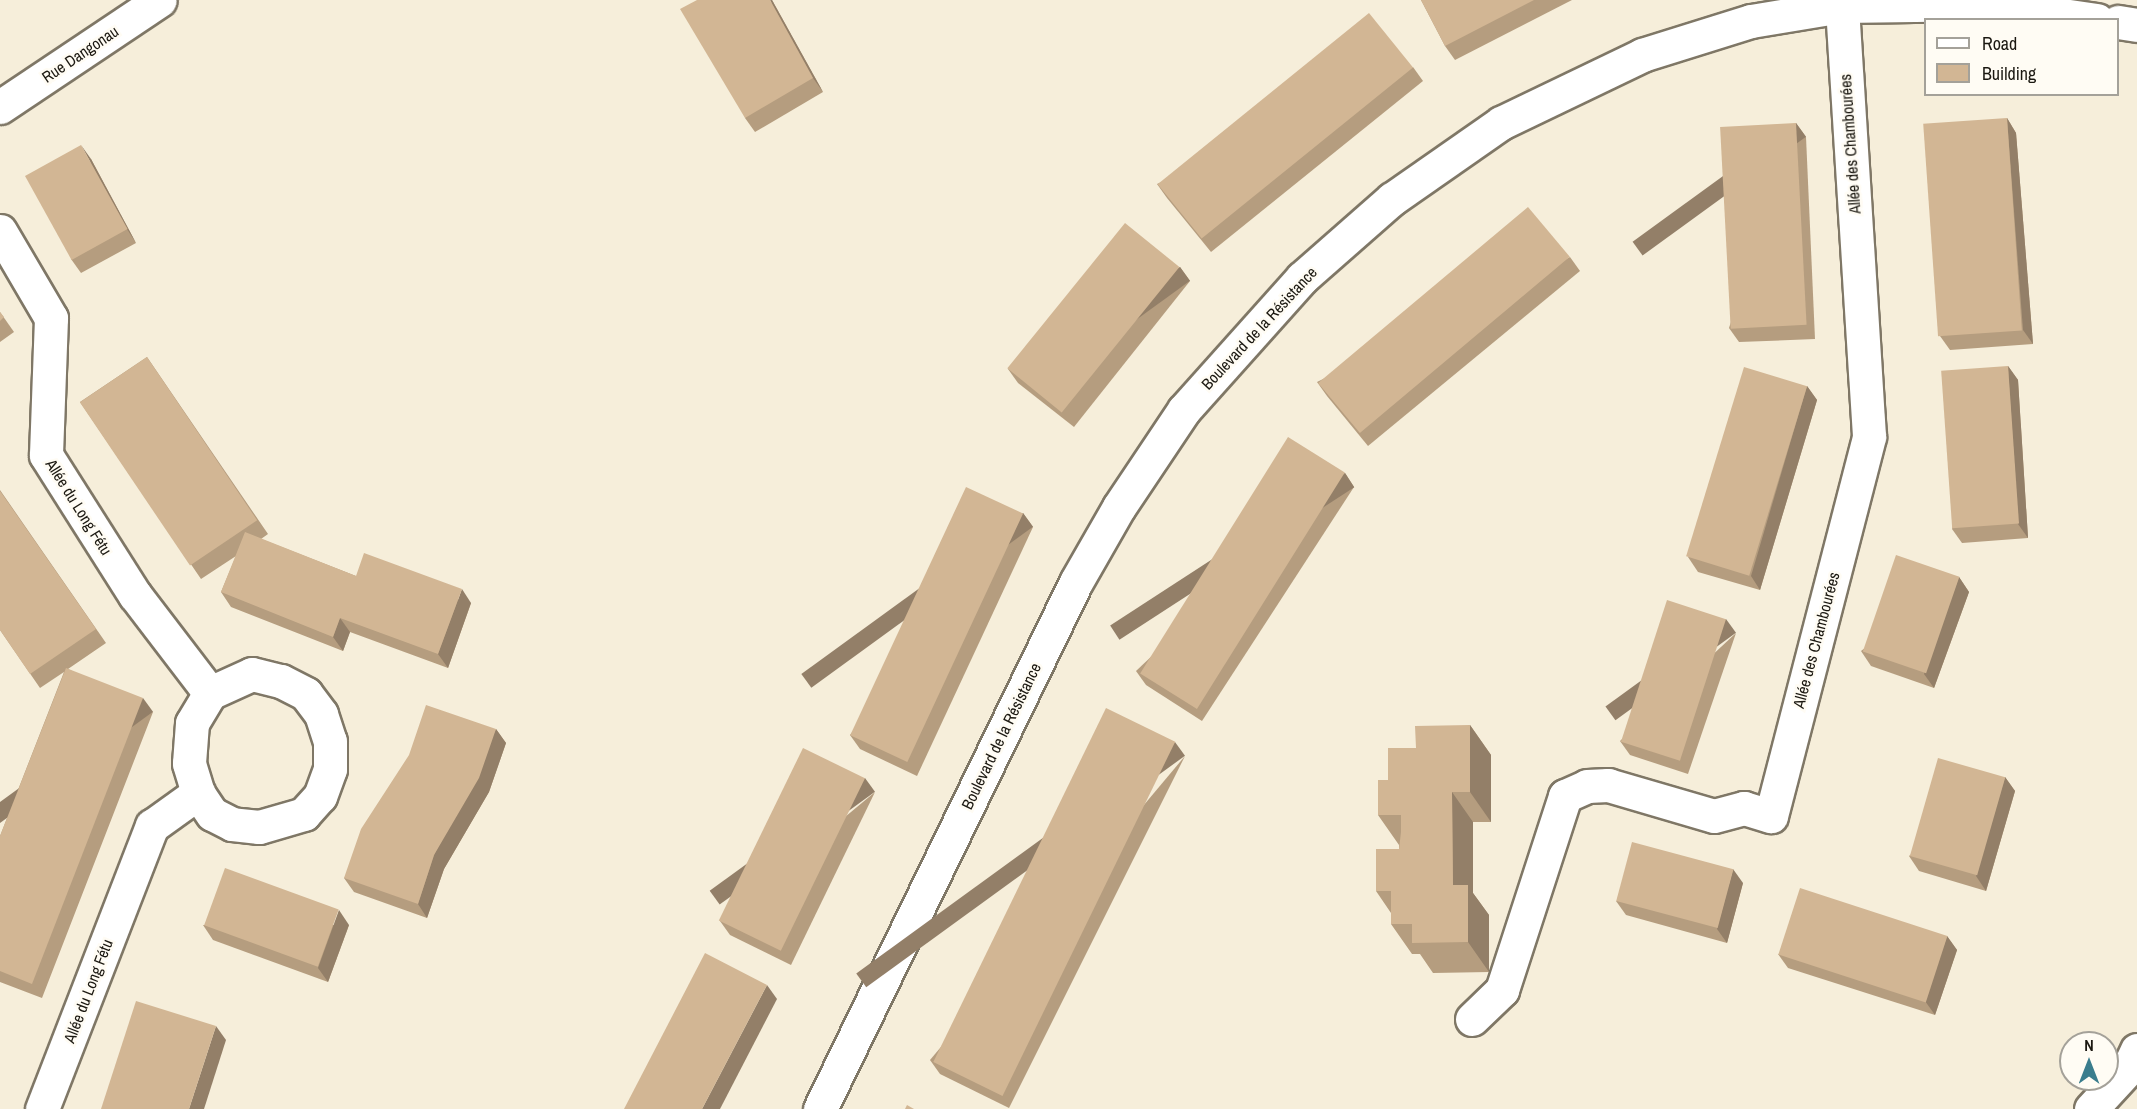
<!DOCTYPE html>
<html>
<head>
<meta charset="utf-8">
<style>
  body { margin:0 }
  #map { position:relative; width:2137px; height:1109px; overflow:hidden; background:#f6eeda; font-family:"Archivo Narrow",sans-serif }
  div>[style] { position:absolute }
  .roads { filter:drop-shadow(2px 0 #7f7766) drop-shadow(-2px 0 #7f7766) drop-shadow(0 2px #7f7766) drop-shadow(0 -2px #7f7766) }
  .minor>* { height:33px; margin:-16.5px; padding:0 16.5px; transform-origin:16.5px; border-radius:16.5px; background:#fff }
  .wall>* { inset:0; background:#b59d7f }
  .shaded-wall>* { inset:0; background:#937f68; transform-origin:0 0 }
  .building>* { inset:0; background:#d2b694; transform-origin:0 0 }
  span { translate:-50% -50%; white-space:nowrap; text-align:center; line-height:1.15; -webkit-text-stroke:5px #fffcf4; paint-order:stroke }
  .street-label { font-size:16px; color:#1b1811 }
  .legend { position:absolute; left:1924px; top:18px; width:195px; height:78px; box-sizing:border-box; background:#fffcf4; border:2px solid #a4a199; margin:0; padding:8px 10px; list-style:none; font-size:18px; color:#1b1811 }
  .legend li { display:flex; align-items:center; gap:12px; height:30px }
  .legend b { width:30px; border:2px solid #a4a199 }
  .north { position:absolute; left:2059px; top:1031px; width:60px; height:60px; box-sizing:border-box; background:#fffcf4; border:2px solid #a4a199; border-radius:50%; rotate:0deg; font-size:16px; font-weight:700; line-height:24px; text-align:center; color:#1b1811 }
  .north::after { content:''; display:block; margin:auto; width:21px; height:27px; background:#3a7d8d; clip-path:polygon(50% 0,100% 100%,50% 72%,0 100%) }
</style>
</head>
<body>
<div id="map">
  <div class="roads">
    <div class="minor">
      <div style="left:2118px;top:22px;width:19px;rotate:9deg"></div>
      <div style="left:0;top:107px;width:192px;rotate:-33.8deg"></div>
      <div style="left:0;top:231px;width:101px;rotate:59.6deg"></div>
      <div style="left:51px;top:318px;width:137px;rotate:92.1deg"></div>
      <div style="left:46px;top:455px;width:166px;rotate:57.6deg"></div>
      <div style="left:135px;top:595px;width:123px;rotate:52.6deg"></div>
      <div style="left:252px;top:674px;width:30px;rotate:14deg"></div>
      <div style="left:281px;top:681px;width:28px;rotate:27deg"></div>
      <div style="left:306px;top:694px;width:25px;rotate:53deg"></div>
      <div style="left:321px;top:714px;width:28px;rotate:72deg"></div>
      <div style="left:330px;top:741px;width:28px;rotate:90deg"></div>
      <div style="left:330px;top:769px;width:29px;rotate:110deg"></div>
      <div style="left:320px;top:796px;width:24px;rotate:132deg"></div>
      <div style="left:304px;top:814px;width:47px;rotate:163.9deg"></div>
      <div style="left:259px;top:827px;width:27px;rotate:-174deg"></div>
      <div style="left:232px;top:824px;width:22px;rotate:-153deg"></div>
      <div style="left:212px;top:814px;width:25px;rotate:-124deg"></div>
      <div style="left:198px;top:793px;width:31px;rotate:-107deg"></div>
      <div style="left:189px;top:763px;width:40px;rotate:-85.7deg"></div>
      <div style="left:192px;top:723px;width:35px;rotate:-59deg"></div>
      <div style="left:210px;top:693px;width:46px;rotate:-24.3deg"></div>
      <div style="left:1472px;top:1019px;width:42px;rotate:-44deg"></div>
      <div style="left:1502px;top:990px;width:204px;rotate:-72deg"></div>
      <div style="left:1565px;top:796px;width:24px;rotate:-24deg"></div>
      <div style="left:1587px;top:786px;width:21px;rotate:-3deg"></div>
      <div style="left:1608px;top:785px;width:110px;rotate:16.3deg"></div>
      <div style="left:1714px;top:816px;width:31px;rotate:-15deg"></div>
      <div style="left:1744px;top:808px;width:28px;rotate:17deg"></div>
      <div style="left:1771px;top:816px;width:392px;rotate:-75.5deg"></div>
      <div style="left:1869px;top:436px;width:431px;rotate:-93.6deg"></div>
      <div style="left:42px;top:1109px;width:304px;rotate:-68.8deg"></div>
      <div style="left:152px;top:826px;width:57px;rotate:-35.7deg"></div>
      <div style="left:820px;top:1109px;width:586px;rotate:-64.09deg"></div>
      <div style="left:1076px;top:582px;width:86px;rotate:-60.2deg"></div>
      <div style="left:1119px;top:507px;width:117px;rotate:-56.2deg"></div>
      <div style="left:1184px;top:410px;width:177px;rotate:-48.2deg"></div>
      <div style="left:1302px;top:278px;width:120px;rotate:-41.3deg"></div>
      <div style="left:1392px;top:199px;width:133px;rotate:-34.9deg"></div>
      <div style="left:1501px;top:123px;width:157px;rotate:-25.7deg"></div>
      <div style="left:1642px;top:55px;width:114px;rotate:-17.3deg"></div>
      <div style="left:1751px;top:21px;width:92px;rotate:-9.4deg"></div>
      <div style="left:1842px;top:6px;width:145px;rotate:-0.8deg"></div>
      <div style="left:1987px;top:4px;width:111px;rotate:8.3deg"></div>
      <div style="left:2091px;top:1109px;width:54px;rotate:-47.2deg"></div>
      <div style="left:2128px;top:1069px;width:21px;rotate:-65deg"></div>
    </div>
  </div>
  <div class="wall">
    <div style="clip-path:polygon(772px 0,823px 92px,755px 132px,745px 118px)"></div>
    <div style="clip-path:polygon(1421px 0,1572px 0,1455px 60px,1445px 46px)"></div>
    <div style="clip-path:polygon(1413px 67px,1423px 81px,1211px 252px,1167px 198px,1157px 184px)"></div>
    <div style="clip-path:polygon(2007px 118px,2016px 133px,2033px 344px,1950px 350px,1940px 336px)"></div>
    <div style="clip-path:polygon(1796px 123px,1806px 137px,1815px 339px,1739px 342px,1729px 328px)"></div>
    <div style="clip-path:polygon(91px 159px,136px 243px,81px 273px,71px 259px)"></div>
    <div style="clip-path:polygon(1570px 257px,1580px 271px,1368px 446px,1327px 396px,1317px 382px)"></div>
    <div style="clip-path:polygon(1180px 267px,1190px 281px,1074px 427px,1018px 383px,1008px 369px)"></div>
    <div style="clip-path:polygon(0 312px,14px 332px,0 342px)"></div>
    <div style="clip-path:polygon(147px 357px,268px 534px,261px 539px,356px 576px,471px 603px,448px 668px,350px 632px,343px 651px,231px 607px,221px 592px,236px 556px,201px 579px,80px 402px)"></div>
    <div style="clip-path:polygon(2008px 366px,2018px 380px,2028px 538px,1962px 543px,1952px 529px)"></div>
    <div style="clip-path:polygon(1807px 386px,1817px 400px,1760px 590px,1698px 572px,1688px 557px)"></div>
    <div style="clip-path:polygon(1345px 473px,1354px 487px,1202px 721px,1146px 685px,1136px 671px)"></div>
    <div style="clip-path:polygon(0 490px,106px 643px,68px 669px,153px 712px,42px 998px,0 982px,0 836px,64px 672px,40px 688px,0 630px)"></div>
    <div style="clip-path:polygon(1023px 513px,1033px 527px,917px 776px,860px 749px,850px 735px)"></div>
    <div style="clip-path:polygon(1959px 577px,1969px 592px,1934px 688px,1871px 666px,1861px 651px)"></div>
    <div style="clip-path:polygon(1736px 633px,1688px 774px,1630px 755px,1620px 741px)"></div>
    <div style="clip-path:polygon(1470px 725px,1491px 755px,1491px 822px,1473px 822px,1473px 893px,1489px 915px,1489px 972px,1433px 973px,1420px 954px,1412px 954px,1391px 924px,1391px 913px,1376px 891px,1399px 849px,1399px 845px,1378px 815px,1388px 780px,1416px 748px)"></div>
    <div style="clip-path:polygon(496px 729px,506px 743px,489px 792px,444px 869px,427px 918px,354px 892px,344px 878px)"></div>
    <div style="clip-path:polygon(1185px 756px,1009px 1108px,940px 1074px,930px 1060px)"></div>
    <div style="clip-path:polygon(2005px 777px,2015px 791px,1986px 891px,1919px 871px,1909px 856px)"></div>
    <div style="clip-path:polygon(875px 792px,791px 965px,730px 935px,720px 921px)"></div>
    <div style="clip-path:polygon(1743px 883px,1727px 943px,1626px 915px,1616px 901px)"></div>
    <div style="clip-path:polygon(203px 925px,349px 925px,328px 982px,213px 940px)"></div>
    <div style="clip-path:polygon(1947px 936px,1957px 950px,1935px 1015px,1788px 968px,1778px 954px)"></div>
  </div>
  <div class="shaded-wall">
    <div style="clip-path:polygon(770px 0,772px 0,823px 92px,813px 78px)"></div>
    <div style="clip-path:polygon(2007px 118px,2016px 133px,2033px 344px,2023px 330px)"></div>
    <div style="left:1796px;top:123px;width:17px;height:202px;rotate:54deg"></div>
    <div style="clip-path:polygon(81px 145px,91px 159px,136px 243px,127px 229px)"></div>
    <div style="left:1180px;top:267px;width:17px;height:186px;rotate:54deg"></div>
    <div style="clip-path:polygon(2008px 366px,2018px 380px,2028px 538px,2018px 524px)"></div>
    <div style="clip-path:polygon(1807px 386px,1817px 400px,1760px 590px,1751px 576px)"></div>
    <div style="left:1345px;top:473px;width:17px;height:280px;rotate:57deg"></div>
    <div style="left:1023px;top:513px;width:17px;height:274px;rotate:54deg"></div>
    <div style="clip-path:polygon(1959px 577px,1969px 592px,1934px 688px,1924px 674px)"></div>
    <div style="clip-path:polygon(462px 589px,471px 603px,448px 668px,438px 654px)"></div>
    <div style="clip-path:polygon(340px 618px,350px 632px,343px 651px,333px 637px)"></div>
    <div style="left:1726px;top:619px;width:17px;height:149px;rotate:54deg"></div>
    <div style="left:143px;top:698px;width:17px;height:307px;rotate:54deg"></div>
    <div style="clip-path:polygon(1470px 725px,1491px 755px,1491px 822px,1470px 792px)"></div>
    <div style="clip-path:polygon(496px 729px,506px 743px,489px 792px,444px 869px,427px 918px,418px 904px,434px 855px)"></div>
    <div style="left:1175px;top:742px;width:17px;height:394px;rotate:54deg"></div>
    <div style="clip-path:polygon(2005px 777px,2015px 791px,1986px 891px,1976px 876px)"></div>
    <div style="left:865px;top:778px;width:17px;height:192px;rotate:54deg"></div>
    <div style="clip-path:polygon(1452px 792px,1473px 822px,1473px 893px,1489px 915px,1489px 972px,1468px 942px,1453px 885px)"></div>
    <div style="clip-path:polygon(1733px 869px,1743px 883px,1727px 943px,1717px 929px)"></div>
    <div style="clip-path:polygon(339px 910px,349px 925px,328px 982px,318px 968px)"></div>
    <div style="clip-path:polygon(1947px 936px,1957px 950px,1935px 1015px,1925px 1001px)"></div>
    <div style="clip-path:polygon(767px 985px,777px 999px,720px 1109px,702px 1109px)"></div>
    <div style="clip-path:polygon(216px 1026px,226px 1040px,204px 1109px,189px 1109px)"></div>
  </div>
  <div class="building">
    <div style="clip-path:polygon(697px 0,770px 0,813px 78px,745px 118px,680px 9px)"></div>
    <div style="clip-path:polygon(1421px 0,1534px 0,1445px 46px)"></div>
    <div style="left:1369px;top:13px;width:70px;height:272px;rotate:51deg"></div>
    <div style="left:2007px;top:118px;width:213px;height:84px;rotate:86deg"></div>
    <div style="left:1796px;top:123px;width:202px;height:76px;rotate:87deg"></div>
    <div style="left:81px;top:145px;width:96px;height:64px;rotate:61deg"></div>
    <div style="left:1528px;top:207px;width:65px;height:274px;rotate:50deg"></div>
    <div style="left:1125px;top:223px;width:70px;height:187px;rotate:39deg"></div>
    <div style="clip-path:polygon(0 312px,4px 317px,0 321px)"></div>
    <div style="left:147px;top:357px;width:197px;height:81px;rotate:56deg"></div>
    <div style="left:2008px;top:366px;width:158px;height:67px;rotate:86deg"></div>
    <div style="left:1744px;top:367px;width:66px;height:198px;rotate:17deg"></div>
    <div style="left:1288px;top:437px;width:67px;height:279px;rotate:32deg"></div>
    <div style="left:966px;top:487px;width:63px;height:274px;rotate:25deg"></div>
    <div style="clip-path:polygon(0 491px,96px 629px,30px 674px,0 630px)"></div>
    <div style="clip-path:polygon(245px 532px,356px 576px,364px 553px,462px 589px,438px 654px,340px 618px,333px 637px,221px 592px)"></div>
    <div style="left:1896px;top:555px;width:67px;height:102px;rotate:19deg"></div>
    <div style="left:1667px;top:600px;width:62px;height:149px;rotate:18deg"></div>
    <div style="clip-path:polygon(66px 668px,143px 698px,32px 984px,0 971px,0 836px)"></div>
    <div style="clip-path:polygon(426px 705px,496px 729px,479px 778px,434px 855px,418px 904px,344px 878px,361px 829px,409px 755px)"></div>
    <div style="left:1106px;top:708px;width:77px;height:394px;rotate:26deg"></div>
    <div style="clip-path:polygon(1470px 725px,1470px 792px,1452px 792px,1453px 885px,1468px 885px,1468px 942px,1412px 943px,1412px 924px,1391px 924px,1391px 891px,1376px 891px,1376px 849px,1399px 849px,1401px 832px,1401px 815px,1378px 815px,1378px 780px,1388px 780px,1388px 748px,1416px 748px,1415px 726px)"></div>
    <div style="left:803px;top:748px;width:69px;height:192px;rotate:26deg"></div>
    <div style="left:1938px;top:758px;width:70px;height:102px;rotate:16deg"></div>
    <div style="left:1632px;top:842px;width:105px;height:61px;rotate:15deg"></div>
    <div style="left:225px;top:868px;width:121px;height:61px;rotate:20deg"></div>
    <div style="left:1800px;top:888px;width:155px;height:70px;rotate:18deg"></div>
    <div style="clip-path:polygon(705px 953px,767px 985px,702px 1109px,624px 1109px)"></div>
    <div style="clip-path:polygon(136px 1001px,216px 1026px,189px 1109px,101px 1109px)"></div>
    <div style="clip-path:polygon(907px 1105px,914px 1109px,905px 1109px)"></div>
  </div>
  <div class="street-label">
    <span style="left:80px;top:54px;rotate:-34deg">Rue Dangonau</span>
    <span style="left:1850px;top:144px;rotate:-94deg">Allée des Chambourées</span>
    <span style="left:1259px;top:328px;rotate:-47deg">Boulevard de la Résistance</span>
    <span style="left:79px;top:507px;rotate:58deg">Allée du Long Fétu</span>
    <span style="left:1816px;top:640px;rotate:-75deg">Allée des Chambourées</span>
    <span style="left:1001px;top:736px;rotate:-64deg">Boulevard de la Résistance</span>
    <span style="left:88px;top:991px;rotate:-69deg">Allée du Long Fétu</span>
  </div>
  <ul class="legend">
  <li><b style="height:8px;background:#fff"></b>Road</li>
  <li><b style="height:16px;background:#d2b694"></b>Building</li>
  </ul>
  <div class="north">N</div>
</div>
</body>
</html>
